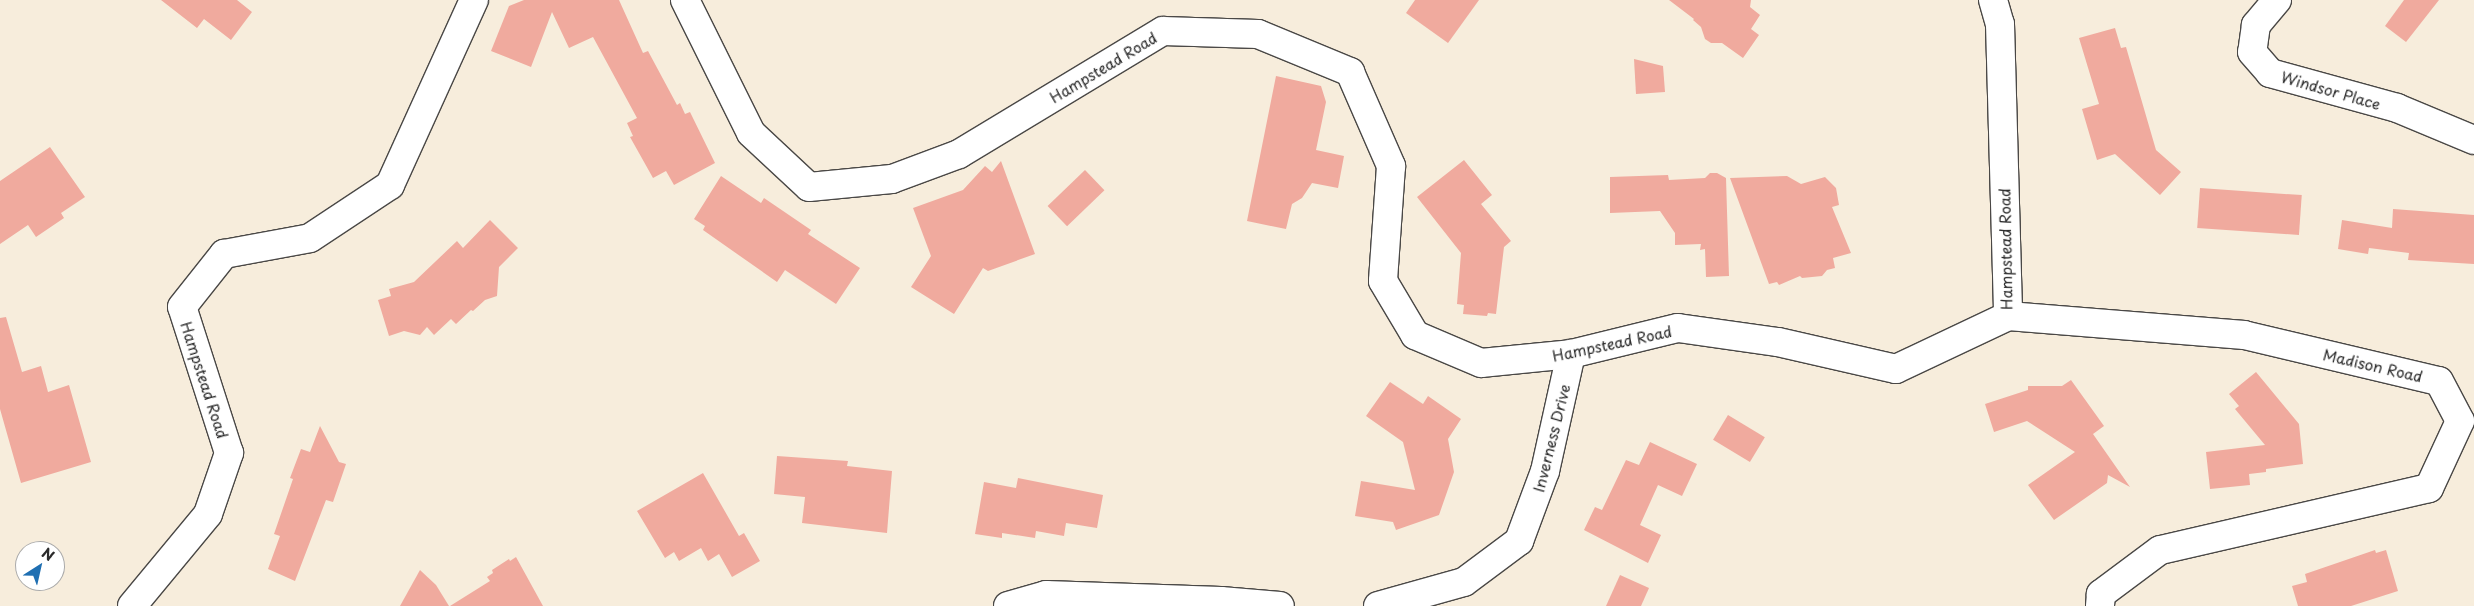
<!DOCTYPE html>
<html>
<head>
<meta charset="utf-8">
<style>
  body { margin:0 }
  #map { position:relative; width:2474px; height:606px; overflow:hidden; background:#f7eddc; font-family:"Playpen Sans",sans-serif }
  div>[style] { position:absolute }
  .building>* { inset:0; background:#f0aa9e; transform-origin:0 0 }
  .roads { filter:drop-shadow(1px 0 #4a4846) drop-shadow(-1px 0 #4a4846) drop-shadow(0 1px #4a4846) drop-shadow(0 -1px #4a4846) }
  .minor>* { height:28px; margin:-14px; padding:0 14px; transform-origin:14px; border-radius:14px; background:#fff }
  span { translate:-50% -50%; white-space:nowrap; text-align:center; line-height:1.15; -webkit-text-stroke:5px #fff; paint-order:stroke }
  .street-label { font-size:15px; color:#2b2b2b }
  .north { position:absolute; left:15px; top:541px; width:50px; height:50px; box-sizing:border-box; background:#fff; border:1px solid #aaa; border-radius:50%; rotate:35deg; font-size:14px; font-weight:700; line-height:20px; text-align:center; color:#2b2b2b }
  .north::after { content:''; display:block; margin:auto; width:18px; height:22px; background:#1f6fb2; clip-path:polygon(50% 0,100% 100%,50% 72%,0 100%) }
</style>
</head>
<body>
<div id="map">
  <div class="building">
    <div style="clip-path:polygon(161px 0,237px 0,252px 12px,231px 40px,204px 19px,197px 28px)"></div>
    <div style="clip-path:polygon(524px 0,619px 0,643px 53px,648px 51px,677px 105px,680px 103px,685px 114px,690px 112px,715px 163px,674px 185px,666px 171px,653px 178px,630px 137px,633px 136px,627px 123px,637px 118px,593px 37px,569px 48px,552px 12px,531px 67px,491px 51px,509px 6px)"></div>
    <div style="clip-path:polygon(1415px 0,1479px 0,1448px 43px,1406px 13px)"></div>
    <div style="clip-path:polygon(1669px 0,1751px 0,1750px 7px,1760px 15px,1751px 29px,1759px 35px,1743px 58px,1722px 43px,1711px 43px,1705px 39px,1701px 27px,1693px 20px,1694px 19px)"></div>
    <div style="clip-path:polygon(2404px 0,2439px 0,2406px 42px,2385px 26px)"></div>
    <div style="clip-path:polygon(2115px 28px,2121px 48px,2126px 47px,2156px 150px,2181px 172px,2160px 195px,2115px 154px,2097px 160px,2082px 109px,2099px 104px,2079px 38px)"></div>
    <div style="clip-path:polygon(1634px 59px,1663px 66px,1665px 92px,1636px 94px)"></div>
    <div style="clip-path:polygon(1276px 76px,1321px 86px,1326px 102px,1316px 150px,1344px 156px,1338px 188px,1312px 183px,1302px 198px,1292px 204px,1286px 229px,1247px 221px)"></div>
    <div style="clip-path:polygon(50px 147px,85px 197px,61px 213px,64px 218px,36px 237px,28px 225px,0 244px,0 181px)"></div>
    <div style="clip-path:polygon(1464px 160px,1492px 195px,1481px 204px,1511px 241px,1504px 247px,1496px 314px,1488px 313px,1487px 316px,1463px 314px,1464px 305px,1457px 304px,1461px 253px,1417px 197px)"></div>
    <div style="clip-path:polygon(1001px 161px,1035px 254px,988px 271px,983px 268px,954px 314px,911px 287px,931px 256px,913px 208px,963px 190px,985px 166px,992px 172px)"></div>
    <div style="left:1085px;top:170px;width:28px;height:52px;rotate:46deg"></div>
    <div style="clip-path:polygon(1710px 173px,1717px 173px,1726px 178px,1729px 276px,1706px 277px,1705px 249px,1700px 250px,1701px 244px,1675px 245px,1675px 233px,1660px 211px,1610px 213px,1610px 177px,1668px 175px,1669px 180px,1705px 178px)"></div>
    <div style="clip-path:polygon(721px 176px,761px 203px,764px 198px,811px 230px,808px 234px,860px 268px,836px 304px,785px 270px,777px 282px,703px 230px,705px 226px,694px 219px)"></div>
    <div style="clip-path:polygon(1787px 176px,1801px 184px,1825px 177px,1836px 188px,1839px 205px,1832px 207px,1851px 253px,1833px 258px,1835px 268px,1827px 270px,1822px 276px,1802px 278px,1800px 276px,1779px 285px,1777px 282px,1769px 284px,1730px 178px)"></div>
    <div style="left:2200px;top:188px;width:102px;height:40px;rotate:4deg"></div>
    <div style="clip-path:polygon(2393px 209px,2474px 215px,2474px 264px,2408px 260px,2409px 253px,2369px 248px,2368px 254px,2338px 249px,2342px 220px,2392px 228px)"></div>
    <div style="clip-path:polygon(490px 220px,518px 248px,499px 267px,497px 296px,485px 300px,473px 311px,471px 310px,456px 324px,451px 319px,434px 335px,427px 327px,420px 335px,404px 331px,389px 336px,378px 300px,391px 296px,389px 289px,414px 282px,457px 241px,463px 248px)"></div>
    <div style="clip-path:polygon(6px 317px,22px 372px,41px 366px,48px 392px,69px 385px,91px 462px,21px 483px,0 409px,0 318px)"></div>
    <div style="clip-path:polygon(2256px 372px,2299px 424px,2303px 464px,2266px 469px,2266px 472px,2249px 474px,2250px 485px,2210px 489px,2206px 452px,2265px 445px,2235px 409px,2239px 406px,2229px 394px)"></div>
    <div style="clip-path:polygon(2071px 380px,2104px 426px,2093px 434px,2130px 487px,2108px 475px,2107px 483px,2054px 520px,2028px 485px,2075px 452px,2027px 421px,1994px 432px,1985px 404px,2028px 390px,2028px 386px,2062px 386px)"></div>
    <div style="clip-path:polygon(1390px 382px,1423px 404px,1428px 396px,1461px 419px,1448px 439px,1454px 472px,1439px 515px,1396px 530px,1393px 522px,1355px 516px,1361px 481px,1415px 490px,1403px 442px,1366px 416px)"></div>
    <div style="left:1728px;top:415px;width:43px;height:29px;rotate:31deg"></div>
    <div style="clip-path:polygon(320px 426px,339px 462px,346px 464px,333px 502px,326px 500px,295px 581px,268px 569px,280px 536px,274px 534px,293px 479px,290px 478px,301px 449px,310px 452px)"></div>
    <div style="clip-path:polygon(1650px 442px,1697px 464px,1682px 496px,1658px 485px,1640px 525px,1661px 535px,1648px 563px,1584px 530px,1595px 507px,1602px 510px,1626px 460px,1639px 465px)"></div>
    <div style="clip-path:polygon(777px 456px,848px 461px,847px 466px,892px 471px,887px 533px,802px 523px,805px 497px,774px 494px)"></div>
    <div style="clip-path:polygon(703px 473px,739px 536px,744px 533px,760px 561px,732px 577px,719px 554px,708px 561px,701px 548px,679px 561px,674px 552px,665px 558px,637px 511px)"></div>
    <div style="clip-path:polygon(1018px 478px,1103px 495px,1097px 528px,1066px 523px,1064px 536px,1036px 531px,1035px 538px,1002px 533px,1002px 538px,975px 534px,984px 482px,1016px 488px)"></div>
    <div style="clip-path:polygon(2375px 550px,2376px 553px,2386px 550px,2398px 591px,2351px 606px,2298px 606px,2292px 586px,2307px 582px,2305px 574px)"></div>
    <div style="clip-path:polygon(516px 557px,543px 606px,450px 606px,490px 581px,487px 577px,493px 573px,492px 570px,509px 559px,510px 561px)"></div>
    <div style="clip-path:polygon(420px 570px,436px 585px,449px 606px,400px 606px)"></div>
    <div style="clip-path:polygon(1620px 575px,1649px 588px,1641px 606px,1606px 606px)"></div>
  </div>
  <div class="roads">
    <div class="minor">
      <div style="left:685px;top:0;width:148px;rotate:63.6deg"></div>
      <div style="left:751px;top:133px;width:79px;rotate:43deg"></div>
      <div style="left:809px;top:187px;width:83px;rotate:-5.5deg"></div>
      <div style="left:892px;top:179px;width:72px;rotate:-20.5deg"></div>
      <div style="left:959px;top:154px;width:238px;rotate:-31.1deg"></div>
      <div style="left:1163px;top:31px;width:95px;rotate:1.8deg"></div>
      <div style="left:1258px;top:34px;width:100px;rotate:22.4deg"></div>
      <div style="left:1350px;top:72px;width:103px;rotate:66.4deg"></div>
      <div style="left:1391px;top:166px;width:115px;rotate:94deg"></div>
      <div style="left:1383px;top:281px;width:63px;rotate:59.3deg"></div>
      <div style="left:1415px;top:335px;width:72px;rotate:23deg"></div>
      <div style="left:1481px;top:363px;width:90px;rotate:-5.7deg"></div>
      <div style="left:1571px;top:354px;width:110px;rotate:-13.7deg"></div>
      <div style="left:1678px;top:328px;width:101px;rotate:8deg"></div>
      <div style="left:1778px;top:342px;width:121px;rotate:12.9deg"></div>
      <div style="left:1896px;top:369px;width:124px;rotate:-25.3deg"></div>
      <div style="left:2008px;top:316px;width:237px;rotate:4.6deg"></div>
      <div style="left:2244px;top:335px;width:200px;rotate:13.3deg"></div>
      <div style="left:2439px;top:381px;width:45px;rotate:62.3deg"></div>
      <div style="left:2460px;top:421px;width:74px;rotate:114.8deg"></div>
      <div style="left:2429px;top:488px;width:276px;rotate:167deg"></div>
      <div style="left:2160px;top:550px;width:74px;rotate:143.3deg"></div>
      <div style="left:2101px;top:594px;width:12px;rotate:95deg"></div>
      <div style="left:1993px;top:0;width:25px;rotate:74deg"></div>
      <div style="left:2000px;top:24px;width:292px;rotate:88.4deg"></div>
      <div style="left:2277px;top:0;width:33px;rotate:130deg"></div>
      <div style="left:2256px;top:25px;width:27px;rotate:98deg"></div>
      <div style="left:2252px;top:52px;width:28px;rotate:49deg"></div>
      <div style="left:2270px;top:73px;width:132px;rotate:15.4deg"></div>
      <div style="left:2397px;top:108px;width:83px;rotate:22.6deg"></div>
      <div style="left:132px;top:606px;width:119px;rotate:-50.4deg"></div>
      <div style="left:208px;top:514px;width:65px;rotate:-71deg"></div>
      <div style="left:229px;top:453px;width:153px;rotate:-107.8deg"></div>
      <div style="left:182px;top:307px;width:68px;rotate:-51.6deg"></div>
      <div style="left:224px;top:254px;width:87px;rotate:-10.5deg"></div>
      <div style="left:310px;top:238px;width:96px;rotate:-33.5deg"></div>
      <div style="left:390px;top:185px;width:203px;rotate:-65.6deg"></div>
      <div style="left:1008px;top:606px;width:40px;rotate:-16deg"></div>
      <div style="left:1046px;top:595px;width:175px;rotate:2deg"></div>
      <div style="left:1221px;top:601px;width:59px;rotate:4.8deg"></div>
      <div style="left:1378px;top:606px;width:89px;rotate:-15.6deg"></div>
      <div style="left:1464px;top:582px;width:69px;rotate:-36.7deg"></div>
      <div style="left:1519px;top:541px;width:75px;rotate:-69.6deg"></div>
      <div style="left:1545px;top:471px;width:120px;rotate:-77.5deg"></div>
    </div>
  </div>
  <div class="street-label">
    <span style="left:1103px;top:67px;rotate:-31deg">Hampstead Road</span>
    <span style="left:2331px;top:90px;rotate:16deg">Windsor Place</span>
    <span style="left:2005px;top:249px;rotate:-91deg">Hampstead Road</span>
    <span style="left:1612px;top:343px;rotate:-12deg">Hampstead Road</span>
    <span style="left:2373px;top:365px;rotate:13deg">Madison Road</span>
    <span style="left:205px;top:380px;rotate:72deg">Hampstead Road</span>
    <span style="left:1551px;top:438px;rotate:-76deg">Inverness Drive</span>
  </div>
  <div class="north">N</div>
</div>
</body>
</html>
